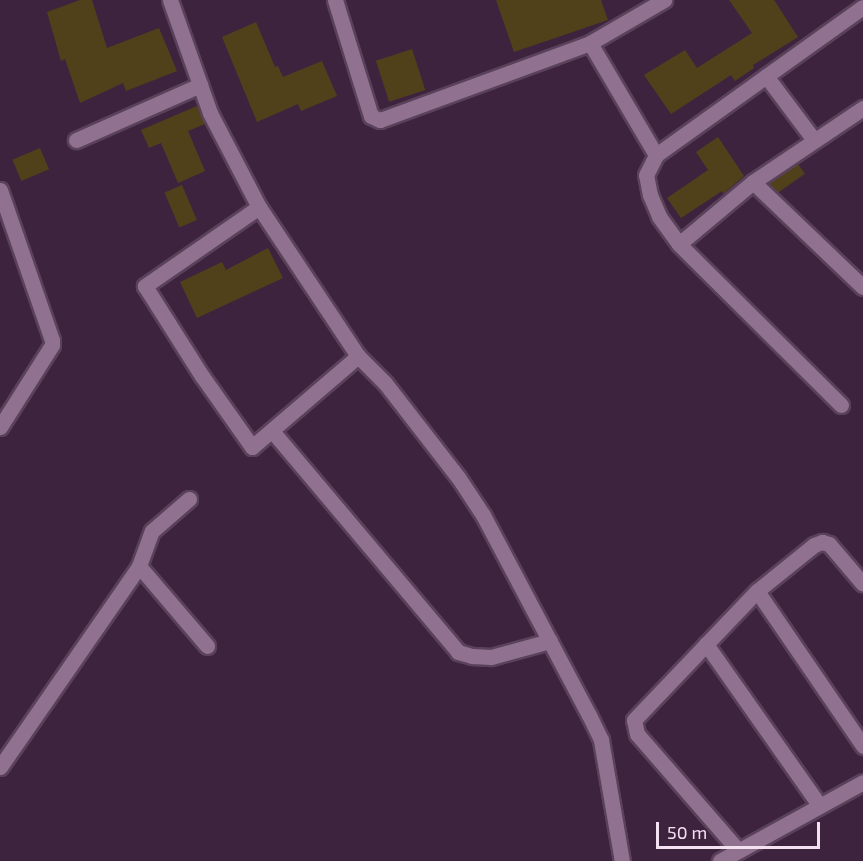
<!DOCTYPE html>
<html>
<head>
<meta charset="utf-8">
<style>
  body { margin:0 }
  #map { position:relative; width:863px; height:861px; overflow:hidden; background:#3e233e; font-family:"Exo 2",sans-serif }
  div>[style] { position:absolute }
  .building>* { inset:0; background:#51411a; transform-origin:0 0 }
  .roads { filter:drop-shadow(2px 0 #5a425a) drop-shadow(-2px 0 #5a425a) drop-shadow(0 2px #5a425a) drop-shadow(0 -2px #5a425a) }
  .minor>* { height:15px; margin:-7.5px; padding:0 7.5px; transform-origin:7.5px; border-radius:7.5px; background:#917190 }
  span { translate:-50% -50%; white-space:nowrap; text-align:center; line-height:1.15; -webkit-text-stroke:4.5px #3e233e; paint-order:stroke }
  .scale { position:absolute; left:656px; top:822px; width:164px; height:27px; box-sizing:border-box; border:3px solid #f3e1f2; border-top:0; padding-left:8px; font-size:18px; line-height:21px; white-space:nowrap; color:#f3e1f2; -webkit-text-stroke:4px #3e233e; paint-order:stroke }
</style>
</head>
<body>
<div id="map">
  <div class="building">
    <div style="clip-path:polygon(80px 0,92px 0,107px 48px,159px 28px,177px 71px,126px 91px,123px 83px,80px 103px,65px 59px,61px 61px,47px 12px)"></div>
    <div style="clip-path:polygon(496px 0,601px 0,608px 20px,514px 52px)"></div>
    <div style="clip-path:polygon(729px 0,774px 0,798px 37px,753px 65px,754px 68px,735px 81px,731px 75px,671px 114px,644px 75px,685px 50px,697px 68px,752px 33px)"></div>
    <div style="clip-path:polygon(256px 22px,275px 67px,278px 66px,283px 77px,322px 61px,337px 96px,301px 111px,298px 104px,257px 122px,222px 37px)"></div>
    <div style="left:412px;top:49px;width:43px;height:38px;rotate:72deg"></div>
    <div style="clip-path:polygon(197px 106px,205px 124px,188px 131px,205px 171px,178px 183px,161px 143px,149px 148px,141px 130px)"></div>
    <div style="clip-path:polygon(718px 137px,744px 176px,723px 194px,722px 191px,681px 218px,667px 198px,708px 170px,696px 152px)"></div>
    <div style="left:40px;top:148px;width:23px;height:30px;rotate:67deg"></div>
    <div style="left:798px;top:164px;width:12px;height:35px;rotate:55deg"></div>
    <div style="left:182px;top:185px;width:38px;height:19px;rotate:67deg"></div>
    <div style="clip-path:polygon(268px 248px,283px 278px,197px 318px,180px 282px,222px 262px,226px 270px)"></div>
  </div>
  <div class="roads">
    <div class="minor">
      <div style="left:170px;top:0;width:120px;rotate:70.5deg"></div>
      <div style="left:210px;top:113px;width:106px;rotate:62.5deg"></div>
      <div style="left:259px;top:207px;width:179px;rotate:56.4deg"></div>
      <div style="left:358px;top:356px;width:38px;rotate:45deg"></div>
      <div style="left:385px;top:383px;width:119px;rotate:52.2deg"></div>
      <div style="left:458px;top:477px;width:45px;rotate:56.7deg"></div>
      <div style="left:483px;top:515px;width:226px;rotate:62.1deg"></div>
      <div style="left:589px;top:715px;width:28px;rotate:64deg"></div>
      <div style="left:601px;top:740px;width:123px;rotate:80.2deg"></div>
      <div style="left:335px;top:0;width:121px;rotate:72.8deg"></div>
      <div style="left:371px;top:116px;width:10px;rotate:24deg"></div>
      <div style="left:380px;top:120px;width:224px;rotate:-20.1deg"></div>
      <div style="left:590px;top:43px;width:86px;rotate:-30.2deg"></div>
      <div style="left:590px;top:43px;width:130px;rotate:59.5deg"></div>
      <div style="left:766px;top:76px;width:80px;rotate:53.1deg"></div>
      <div style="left:76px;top:140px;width:136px;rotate:-23.9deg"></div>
      <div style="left:753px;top:182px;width:152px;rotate:43.7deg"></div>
      <div style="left:0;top:190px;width:159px;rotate:70.9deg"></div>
      <div style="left:52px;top:340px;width:5px;rotate:90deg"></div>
      <div style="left:52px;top:345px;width:97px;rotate:122.4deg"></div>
      <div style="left:259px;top:207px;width:139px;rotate:145.3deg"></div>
      <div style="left:145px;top:286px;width:107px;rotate:57.7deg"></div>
      <div style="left:202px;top:376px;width:87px;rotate:54.8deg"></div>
      <div style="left:252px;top:447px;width:140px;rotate:-40.6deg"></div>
      <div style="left:679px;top:244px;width:97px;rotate:-40deg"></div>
      <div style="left:753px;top:182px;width:133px;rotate:-33.9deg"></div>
      <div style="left:841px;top:405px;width:228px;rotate:-135.2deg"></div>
      <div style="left:679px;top:244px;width:34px;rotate:-126deg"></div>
      <div style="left:659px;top:216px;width:23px;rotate:-113deg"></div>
      <div style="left:650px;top:195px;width:20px;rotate:-101deg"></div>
      <div style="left:646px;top:175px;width:22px;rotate:-63deg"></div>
      <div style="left:656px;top:155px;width:254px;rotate:-35.6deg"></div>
      <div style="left:273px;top:432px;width:287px;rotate:49.9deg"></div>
      <div style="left:458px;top:652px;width:15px;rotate:16deg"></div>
      <div style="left:472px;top:656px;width:19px;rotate:3deg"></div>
      <div style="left:491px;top:657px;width:61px;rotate:-15.2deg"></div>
      <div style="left:139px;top:566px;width:105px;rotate:49.6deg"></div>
      <div style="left:757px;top:591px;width:188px;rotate:55.6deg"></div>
      <div style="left:706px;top:644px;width:197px;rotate:54.9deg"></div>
      <div style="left:0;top:767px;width:244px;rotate:-55.3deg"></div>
      <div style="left:139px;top:566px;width:37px;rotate:-70deg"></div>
      <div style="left:152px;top:531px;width:49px;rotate:-40.9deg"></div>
      <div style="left:737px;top:849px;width:152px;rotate:-131deg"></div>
      <div style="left:637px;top:734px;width:14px;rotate:-102deg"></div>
      <div style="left:634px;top:720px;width:178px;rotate:-46.4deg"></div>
      <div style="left:757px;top:591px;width:73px;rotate:-38.9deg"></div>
      <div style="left:814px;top:545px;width:9px;rotate:-21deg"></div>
      <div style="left:822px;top:542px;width:7px;rotate:16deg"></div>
      <div style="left:829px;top:544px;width:52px;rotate:49.6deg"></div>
      <div style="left:720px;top:861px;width:163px;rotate:-28.9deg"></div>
    </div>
  </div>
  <div class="scale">50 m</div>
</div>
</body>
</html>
